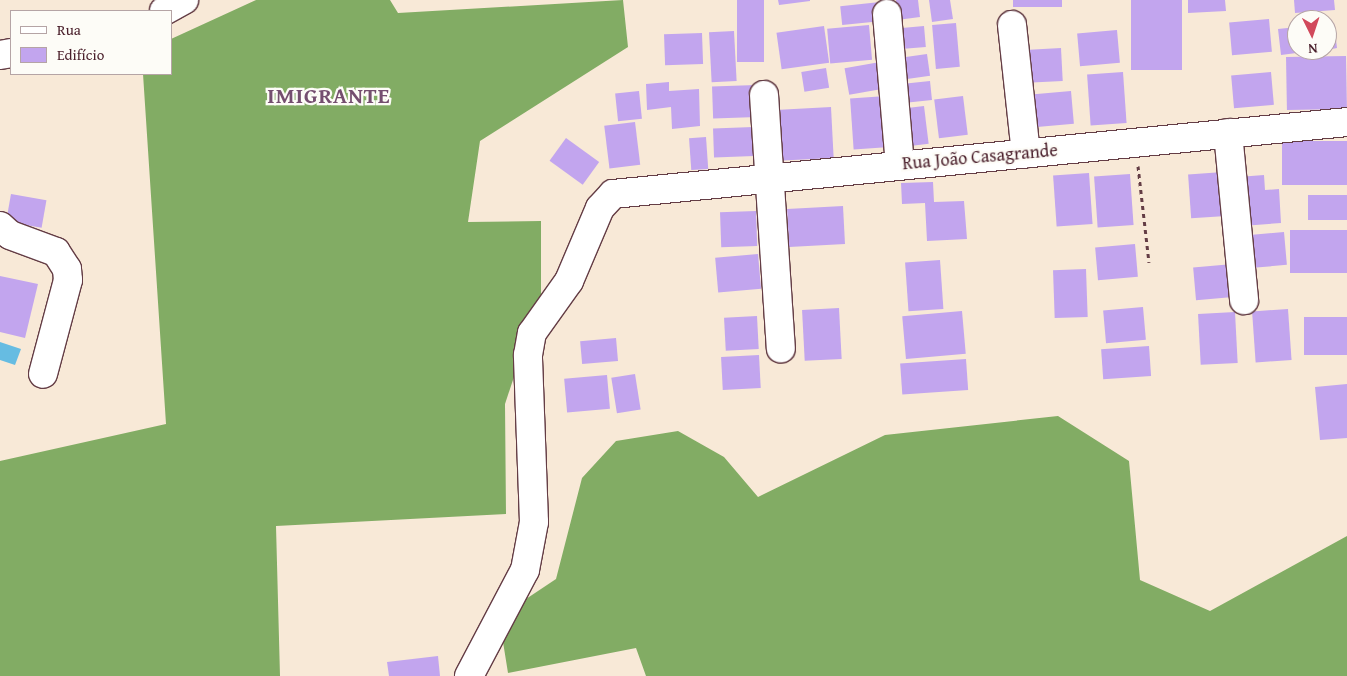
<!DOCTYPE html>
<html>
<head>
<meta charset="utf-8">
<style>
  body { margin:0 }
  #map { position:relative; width:1347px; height:676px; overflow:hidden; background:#f8e9d7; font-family:"Gentium Book Plus",serif }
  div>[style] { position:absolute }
  .forest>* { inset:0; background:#82ac64 }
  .water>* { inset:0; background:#66bce2 }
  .building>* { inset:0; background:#c2a5ee; transform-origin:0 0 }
  .path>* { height:3px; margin-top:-1.5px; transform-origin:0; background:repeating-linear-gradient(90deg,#643d45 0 4px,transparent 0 8px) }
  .roads { filter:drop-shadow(1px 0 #643d45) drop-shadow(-1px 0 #643d45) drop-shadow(0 1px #643d45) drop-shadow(0 -1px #643d45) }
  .minor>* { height:28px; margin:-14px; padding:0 14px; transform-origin:14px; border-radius:14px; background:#fff }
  span { translate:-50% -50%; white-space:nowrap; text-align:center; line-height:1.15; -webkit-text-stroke:4.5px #fdfcf7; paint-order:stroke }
  .street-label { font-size:18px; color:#4a1f2b }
  .district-label { font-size:22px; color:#744e6f; font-weight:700; letter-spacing:1px }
  .legend { position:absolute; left:10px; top:10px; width:162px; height:65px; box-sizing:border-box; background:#fdfcf7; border:1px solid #b5a4a5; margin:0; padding:6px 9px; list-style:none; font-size:15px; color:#4a1f2b }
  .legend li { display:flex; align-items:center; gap:10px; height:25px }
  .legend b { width:25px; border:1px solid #b5a4a5 }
  .north { position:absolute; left:1287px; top:10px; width:50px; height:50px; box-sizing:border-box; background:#fdfcf7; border:1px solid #b5a4a5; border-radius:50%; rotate:176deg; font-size:14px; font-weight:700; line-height:20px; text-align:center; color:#4a1f2b }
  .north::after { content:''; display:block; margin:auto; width:18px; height:22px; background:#d1495b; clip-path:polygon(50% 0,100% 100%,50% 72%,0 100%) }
</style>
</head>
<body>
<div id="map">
  <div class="forest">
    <div style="clip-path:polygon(256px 0,390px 0,398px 13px,623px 0,628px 47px,480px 141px,468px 222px,541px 221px,541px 295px,505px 404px,506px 514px,276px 526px,280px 676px,0 676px,0 461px,166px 424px,143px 74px,171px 74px,171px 39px)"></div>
    <div style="clip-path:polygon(1058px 416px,1129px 461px,1140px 580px,1210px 611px,1347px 536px,1347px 676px,646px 676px,636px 648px,508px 673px,499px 617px,556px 579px,582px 478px,616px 441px,678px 431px,724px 457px,758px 497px,885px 435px)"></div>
  </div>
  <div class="water">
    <div style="clip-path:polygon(0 342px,21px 349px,15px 365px,0 360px)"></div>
  </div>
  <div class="building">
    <div style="left:737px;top:0;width:27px;height:62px"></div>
    <div style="clip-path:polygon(778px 0,810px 0,810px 1px,779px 5px)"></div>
    <div style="clip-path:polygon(896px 0,918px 0,920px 17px,897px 20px)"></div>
    <div style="clip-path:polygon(929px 0,950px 0,953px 19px,932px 22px)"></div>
    <div style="left:1013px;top:0;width:49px;height:7px"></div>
    <div style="left:1131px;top:0;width:51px;height:70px"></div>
    <div style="clip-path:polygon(1188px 0,1225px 0,1226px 11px,1188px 13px)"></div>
    <div style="clip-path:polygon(1294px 0,1334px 0,1335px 10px,1295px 13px)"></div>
    <div style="left:880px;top:2px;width:19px;height:40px;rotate:84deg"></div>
    <div style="left:1269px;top:19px;width:33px;height:40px;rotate:85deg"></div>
    <div style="left:956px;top:23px;width:44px;height:24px;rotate:85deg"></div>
    <div style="clip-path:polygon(1327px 23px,1334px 23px,1337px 48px,1327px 50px)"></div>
    <div style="left:869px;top:25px;width:35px;height:42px;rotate:85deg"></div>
    <div style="left:824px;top:26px;width:37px;height:48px;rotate:82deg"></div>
    <div style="left:924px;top:26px;width:21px;height:25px;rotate:85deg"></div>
    <div style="clip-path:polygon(1297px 27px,1297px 50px,1312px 51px,1281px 55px,1278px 29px)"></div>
    <div style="left:1117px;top:30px;width:33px;height:40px;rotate:85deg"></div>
    <div style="left:734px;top:31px;width:50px;height:25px;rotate:87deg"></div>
    <div style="left:702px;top:33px;width:31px;height:38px;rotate:88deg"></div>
    <div style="left:1061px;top:48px;width:33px;height:41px;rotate:87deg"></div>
    <div style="left:927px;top:54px;width:22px;height:25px;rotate:82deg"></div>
    <div style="left:1346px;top:56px;width:53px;height:60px;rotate:89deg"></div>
    <div style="left:880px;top:62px;width:27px;height:36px;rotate:80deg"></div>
    <div style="left:826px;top:68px;width:20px;height:25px;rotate:81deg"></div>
    <div style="left:1123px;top:72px;width:51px;height:36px;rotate:86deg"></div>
    <div style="left:1271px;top:72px;width:33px;height:40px;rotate:85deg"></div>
    <div style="left:930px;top:81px;width:19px;height:31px;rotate:84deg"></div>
    <div style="clip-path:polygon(669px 82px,669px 91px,699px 89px,700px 126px,672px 129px,671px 107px,647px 110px,646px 84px)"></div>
    <div style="left:756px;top:85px;width:32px;height:44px;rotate:88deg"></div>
    <div style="left:639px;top:91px;width:28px;height:24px;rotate:84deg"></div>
    <div style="left:1071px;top:91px;width:33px;height:40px;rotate:85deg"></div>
    <div style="left:886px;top:96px;width:51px;height:36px;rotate:86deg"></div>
    <div style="left:963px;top:96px;width:39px;height:29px;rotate:83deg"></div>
    <div style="left:924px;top:106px;width:38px;height:25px;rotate:83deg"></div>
    <div style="left:831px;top:107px;width:51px;height:51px;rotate:87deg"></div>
    <div style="left:635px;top:122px;width:43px;height:31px;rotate:83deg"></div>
    <div style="left:753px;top:127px;width:29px;height:40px;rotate:88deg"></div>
    <div style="left:706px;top:137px;width:32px;height:17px;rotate:86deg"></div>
    <div style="left:566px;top:138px;width:41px;height:28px;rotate:36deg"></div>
    <div style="left:1347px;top:141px;width:44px;height:65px;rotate:90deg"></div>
    <div style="left:1223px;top:172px;width:44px;height:35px;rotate:86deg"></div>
    <div style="left:1089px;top:173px;width:51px;height:36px;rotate:86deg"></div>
    <div style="left:1130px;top:174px;width:51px;height:36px;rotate:86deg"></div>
    <div style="clip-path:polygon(1264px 175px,1265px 190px,1279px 189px,1281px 223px,1242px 226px,1238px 177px)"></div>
    <div style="clip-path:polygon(933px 182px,934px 202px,964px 201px,967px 239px,927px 241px,925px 203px,902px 204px,901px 183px)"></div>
    <div style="left:11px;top:194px;width:36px;height:28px;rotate:10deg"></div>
    <div style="left:1347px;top:195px;width:25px;height:39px;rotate:90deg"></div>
    <div style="left:843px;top:206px;width:38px;height:56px;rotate:87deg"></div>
    <div style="left:756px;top:211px;width:35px;height:36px;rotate:88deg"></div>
    <div style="left:1347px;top:230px;width:43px;height:57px;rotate:90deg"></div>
    <div style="left:1284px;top:232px;width:33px;height:40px;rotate:85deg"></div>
    <div style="left:1135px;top:244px;width:33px;height:40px;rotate:85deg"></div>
    <div style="left:758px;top:254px;width:35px;height:43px;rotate:85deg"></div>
    <div style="left:940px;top:260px;width:49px;height:35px;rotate:86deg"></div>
    <div style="left:1233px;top:264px;width:33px;height:40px;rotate:85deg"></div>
    <div style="left:1086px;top:269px;width:48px;height:33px;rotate:88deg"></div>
    <div style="clip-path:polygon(0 276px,38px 284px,25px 338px,0 332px)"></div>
    <div style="left:1143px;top:307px;width:33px;height:40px;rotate:85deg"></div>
    <div style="left:839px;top:308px;width:51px;height:37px;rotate:87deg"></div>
    <div style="left:1288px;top:309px;width:51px;height:36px;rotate:86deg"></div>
    <div style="left:962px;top:311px;width:43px;height:60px;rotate:85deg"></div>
    <div style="left:1235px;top:312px;width:51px;height:37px;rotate:87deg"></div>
    <div style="left:757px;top:316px;width:33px;height:33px;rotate:87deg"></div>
    <div style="left:1347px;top:317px;width:38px;height:43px;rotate:90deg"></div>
    <div style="left:616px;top:338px;width:23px;height:36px;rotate:85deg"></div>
    <div style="left:1149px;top:346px;width:30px;height:48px;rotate:86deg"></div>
    <div style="left:759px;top:355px;width:33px;height:38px;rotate:87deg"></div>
    <div style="left:966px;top:359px;width:31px;height:66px;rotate:86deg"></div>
    <div style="left:635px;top:374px;width:36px;height:24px;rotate:81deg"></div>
    <div style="left:607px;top:375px;width:34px;height:43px;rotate:85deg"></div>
    <div style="clip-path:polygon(1347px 384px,1347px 438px,1320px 440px,1315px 387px)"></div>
    <div style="clip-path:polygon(438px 656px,440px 676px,389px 676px,387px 662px)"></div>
  </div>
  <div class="path">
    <div style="left:1138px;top:166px;width:97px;rotate:83.5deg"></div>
  </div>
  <div class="roads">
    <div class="minor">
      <div style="left:164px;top:11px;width:23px;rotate:-29deg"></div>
      <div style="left:887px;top:14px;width:152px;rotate:85.1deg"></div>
      <div style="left:1012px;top:25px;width:129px;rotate:83.8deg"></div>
      <div style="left:0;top:55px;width:11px;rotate:-10deg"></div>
      <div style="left:764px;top:95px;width:254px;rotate:86.2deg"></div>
      <div style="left:1228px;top:133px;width:168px;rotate:84.5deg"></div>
      <div style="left:0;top:226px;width:13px;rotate:42deg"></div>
      <div style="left:10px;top:235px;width:49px;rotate:20.3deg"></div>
      <div style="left:56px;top:252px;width:20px;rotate:57deg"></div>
      <div style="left:67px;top:269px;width:11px;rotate:85deg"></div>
      <div style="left:68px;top:280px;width:97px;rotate:104.9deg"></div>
      <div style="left:469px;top:676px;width:120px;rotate:-62.2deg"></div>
      <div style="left:525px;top:570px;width:49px;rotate:-79.4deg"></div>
      <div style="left:534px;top:522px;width:167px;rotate:-92.1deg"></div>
      <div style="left:528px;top:355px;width:22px;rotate:-80deg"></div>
      <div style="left:532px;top:333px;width:64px;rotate:-54.6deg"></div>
      <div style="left:569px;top:281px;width:79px;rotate:-67deg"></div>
      <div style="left:600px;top:208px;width:19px;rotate:-47deg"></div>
      <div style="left:613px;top:194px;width:738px;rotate:-5.6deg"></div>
    </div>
  </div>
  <div class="street-label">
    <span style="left:980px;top:157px;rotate:-5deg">Rua João Casagrande</span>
  </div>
  <div class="district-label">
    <span style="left:329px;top:96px">IMIGRANTE</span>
  </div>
  <ul class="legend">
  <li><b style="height:6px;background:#fff"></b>Rua</li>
  <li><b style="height:14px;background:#c2a5ee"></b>Edifício</li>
  </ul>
  <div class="north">N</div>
</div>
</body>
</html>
